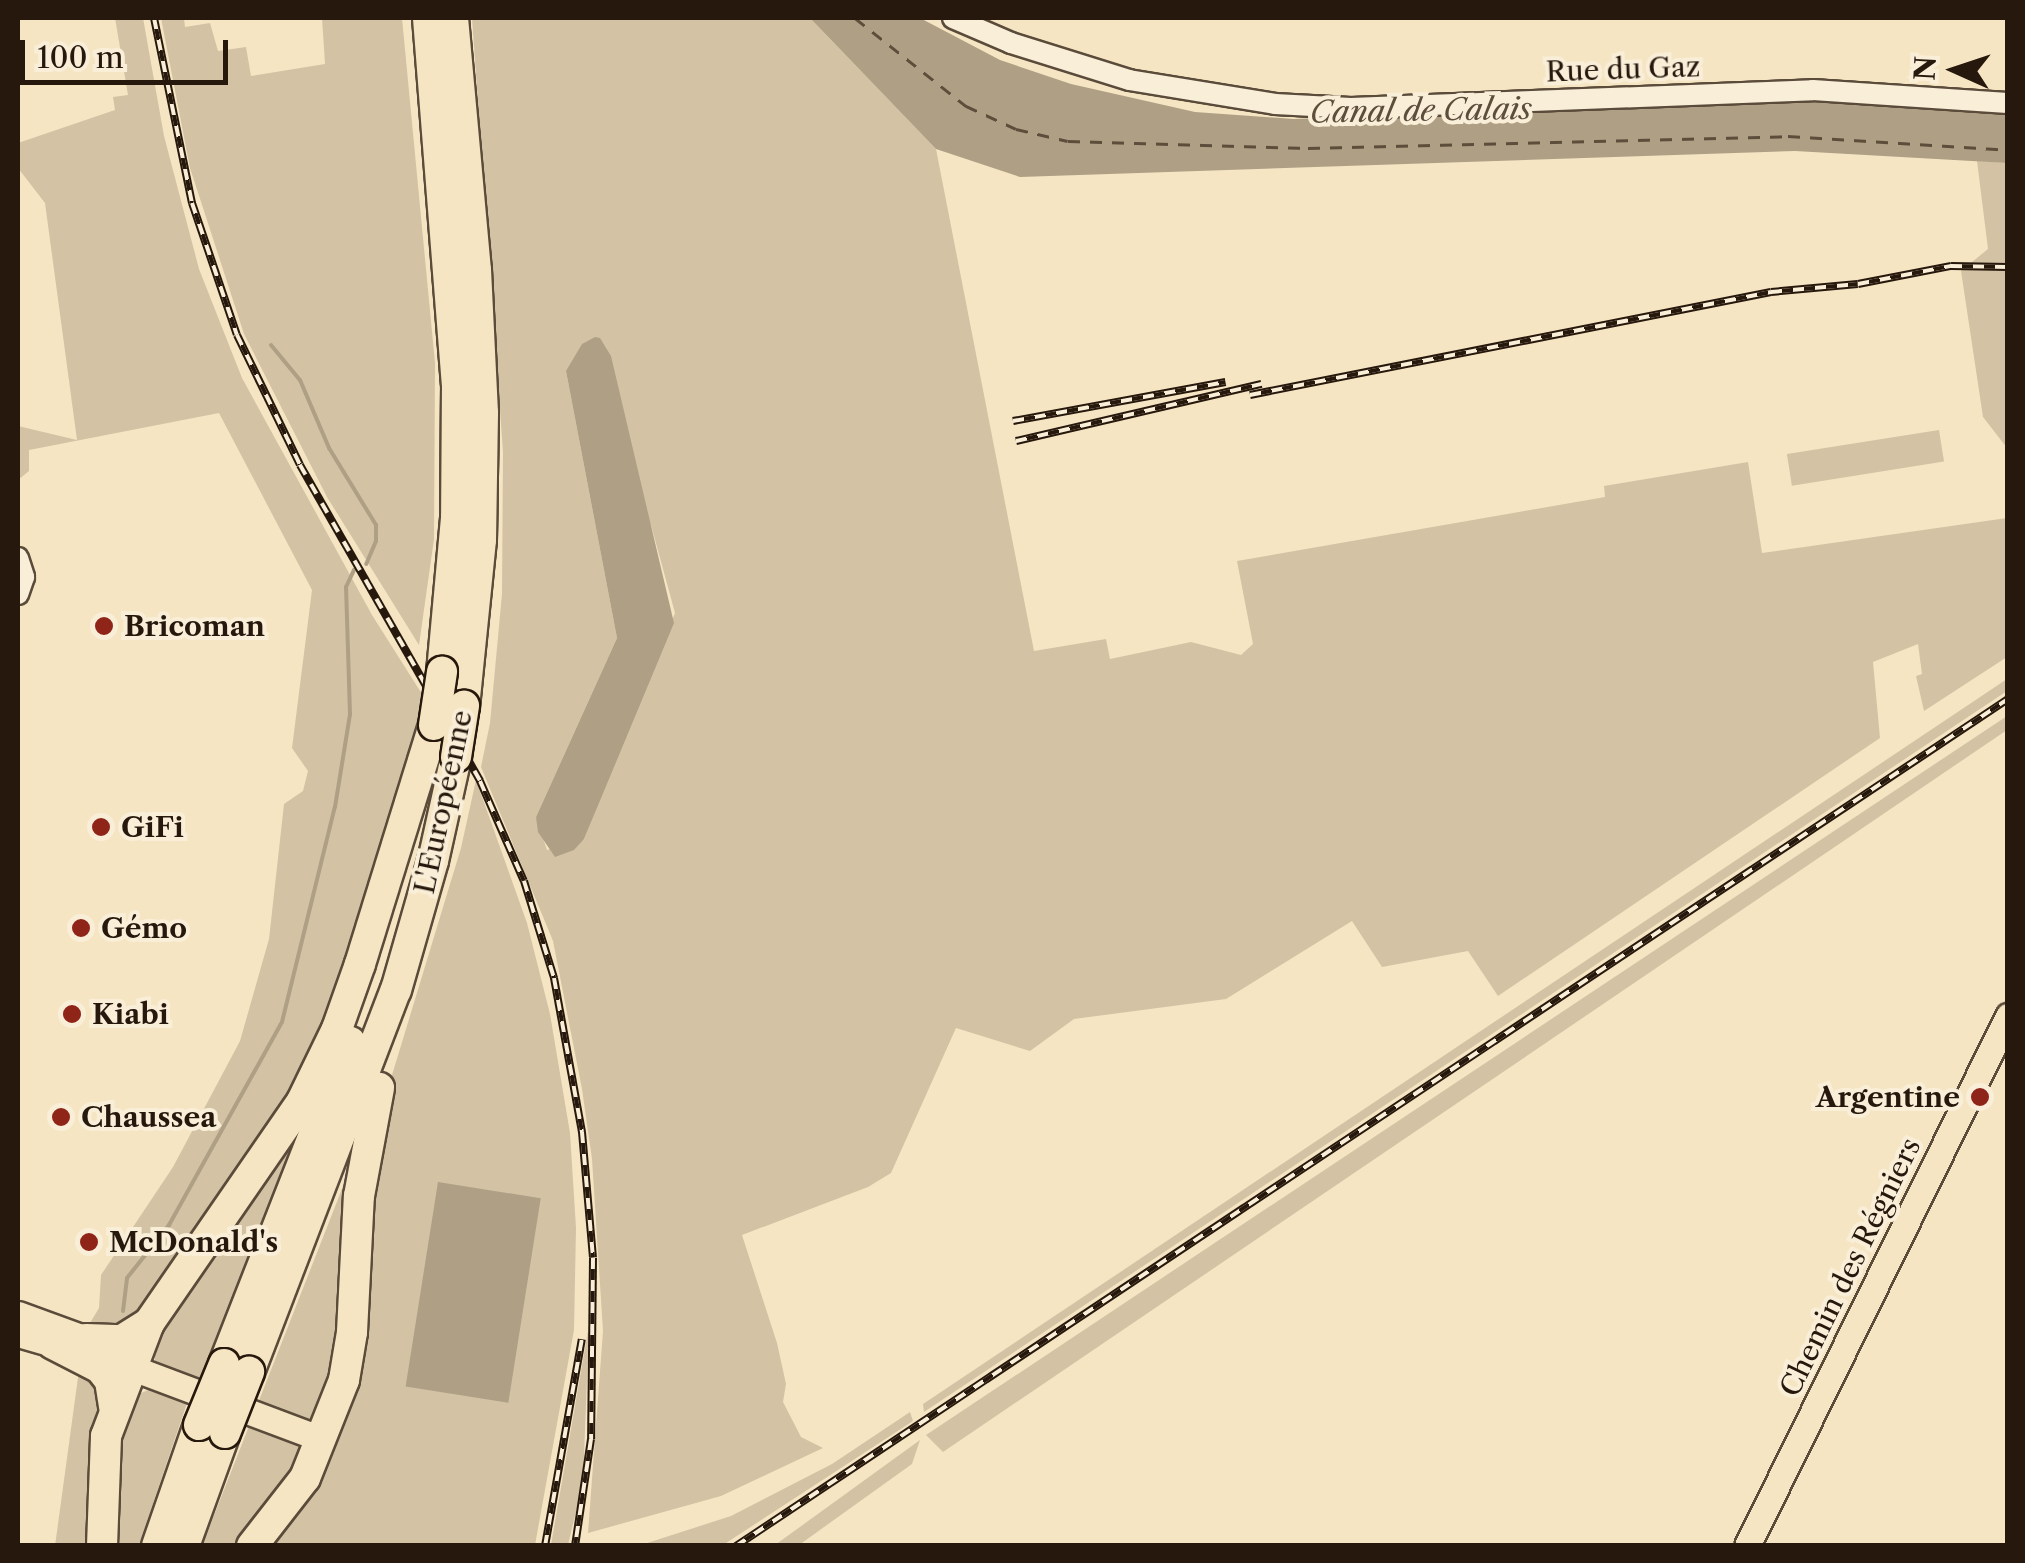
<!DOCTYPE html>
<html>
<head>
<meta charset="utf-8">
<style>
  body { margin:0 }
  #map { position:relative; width:2025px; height:1563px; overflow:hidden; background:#f6e5c3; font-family:"Libre Caslon Text",serif }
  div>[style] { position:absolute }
  .green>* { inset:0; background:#d3c2a4; transform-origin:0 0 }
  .water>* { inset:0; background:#af9f85; transform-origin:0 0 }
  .stream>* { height:4px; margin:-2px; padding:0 2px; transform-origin:2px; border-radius:2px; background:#af9f85 }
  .ferry>* { height:2.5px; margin-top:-1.25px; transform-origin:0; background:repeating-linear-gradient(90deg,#5d4e3c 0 12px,transparent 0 22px) }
  .roads { filter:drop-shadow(2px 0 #5a4b3a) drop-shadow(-2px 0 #5a4b3a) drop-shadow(0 2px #5a4b3a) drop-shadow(0 -2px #5a4b3a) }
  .minor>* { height:20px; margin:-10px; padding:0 10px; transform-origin:10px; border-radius:10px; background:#f9eed8 }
  .major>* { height:25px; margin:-12.5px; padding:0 12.5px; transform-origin:12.5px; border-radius:12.5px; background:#f6e5c3 }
  .highway>* { height:30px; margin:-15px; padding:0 15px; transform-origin:15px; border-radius:15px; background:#f6e5c3 }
  .rail>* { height:8px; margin-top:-4px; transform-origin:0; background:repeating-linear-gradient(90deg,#f9eed8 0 11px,#26180c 0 22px); box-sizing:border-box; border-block:2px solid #26180c }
  .bridges { filter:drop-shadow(2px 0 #26180c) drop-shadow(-2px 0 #26180c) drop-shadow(0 2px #26180c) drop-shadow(0 -2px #26180c) }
  .highway-bridge>* { height:30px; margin:-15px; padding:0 15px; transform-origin:15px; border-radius:15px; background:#f6e5c3 }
  .dots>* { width:28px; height:28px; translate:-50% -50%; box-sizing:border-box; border:5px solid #f9eed8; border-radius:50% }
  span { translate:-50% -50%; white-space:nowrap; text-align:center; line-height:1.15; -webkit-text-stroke:8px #f9eed8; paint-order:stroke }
  .street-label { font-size:28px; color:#26180c }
  .poi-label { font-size:28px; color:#26180c; font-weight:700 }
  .left { translate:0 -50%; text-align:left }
  .right { translate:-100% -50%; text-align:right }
  .water-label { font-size:30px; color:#5d4e3c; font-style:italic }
  .frame { position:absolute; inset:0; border:20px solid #26180c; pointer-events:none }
  .north { position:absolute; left:1905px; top:20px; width:100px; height:100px; -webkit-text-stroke:8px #f9eed8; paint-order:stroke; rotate:273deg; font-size:28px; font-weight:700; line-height:40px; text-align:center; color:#26180c }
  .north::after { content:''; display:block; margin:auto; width:35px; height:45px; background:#26180c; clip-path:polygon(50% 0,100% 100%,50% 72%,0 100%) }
  .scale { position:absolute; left:20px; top:40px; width:208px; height:45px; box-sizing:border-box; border:5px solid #26180c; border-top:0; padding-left:12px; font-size:30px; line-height:35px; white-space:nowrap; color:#26180c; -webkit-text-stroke:8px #f9eed8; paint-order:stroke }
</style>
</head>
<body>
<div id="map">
  <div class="green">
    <div style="clip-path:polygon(115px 18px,143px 18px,164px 136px,199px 269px,242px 378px,372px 615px,422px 694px,407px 773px,333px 1010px,290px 1101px,132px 1324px,119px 1328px,90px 1323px,99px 1308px,101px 1275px,173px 1167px,240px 1041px,269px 939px,284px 804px,303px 791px,308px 771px,292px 748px,312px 590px,219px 413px,29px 450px,29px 471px,18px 480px,18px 426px,77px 440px,45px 203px,18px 168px,18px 143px,115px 110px,113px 97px,128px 95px)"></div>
    <div style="clip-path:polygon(161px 18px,184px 18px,185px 27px,210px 23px,218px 51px,246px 47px,251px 76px,325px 64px,322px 18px,402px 18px,435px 363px,434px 539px,419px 645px,327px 497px,244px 334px,190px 168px)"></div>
    <div style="clip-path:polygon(evenodd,472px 18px,810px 18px,936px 149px,1034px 651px,1106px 639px,1110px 659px,1191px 642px,1241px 655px,1253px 644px,1237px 561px,1605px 497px,1604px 486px,1748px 462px,1762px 553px,2007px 518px,2007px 657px,1924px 711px,1916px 676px,1922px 674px,1918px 644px,1873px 662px,1880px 738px,1498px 996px,1468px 951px,1382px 967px,1352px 921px,1226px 999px,1074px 1019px,1030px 1051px,956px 1028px,891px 1173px,868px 1187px,742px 1235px,777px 1343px,786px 1384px,783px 1402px,801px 1437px,823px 1448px,721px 1496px,588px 1533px,603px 1331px,592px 1159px,582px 1089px,553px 941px,481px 767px,490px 723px,502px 594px,503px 452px,472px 18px,566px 371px,651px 525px,675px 613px,584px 839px,547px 850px,536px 817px,617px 638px,566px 371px)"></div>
    <div style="clip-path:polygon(1977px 161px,2007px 163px,2007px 448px,1983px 417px,1961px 271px,1988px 249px)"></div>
    <div style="left:1939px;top:430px;width:32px;height:154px;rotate:81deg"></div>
    <div style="clip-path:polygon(2007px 679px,2007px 691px,924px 1412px,923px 1404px)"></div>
    <div style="clip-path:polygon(2007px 716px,2007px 730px,943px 1452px,926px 1435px)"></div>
    <div style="clip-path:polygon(476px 780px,527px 923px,550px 1014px,570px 1133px,576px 1228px,574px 1330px,535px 1545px,202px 1546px,358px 1148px,389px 1085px,461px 848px)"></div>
    <div style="clip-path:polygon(310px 1097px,200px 1379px,155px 1361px,153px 1341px)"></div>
    <div style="clip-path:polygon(589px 1325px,583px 1482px,568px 1545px,551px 1545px)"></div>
    <div style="clip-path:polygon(79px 1370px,91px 1376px,103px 1397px,88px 1476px,89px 1545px,55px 1546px)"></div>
    <div style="clip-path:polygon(148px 1390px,187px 1403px,139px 1545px,106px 1546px,106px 1470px,135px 1396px)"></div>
    <div style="clip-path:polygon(910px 1412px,913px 1421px,723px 1545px,641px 1545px,731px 1516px,832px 1464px)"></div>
    <div style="clip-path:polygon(920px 1440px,912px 1464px,799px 1545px,775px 1545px)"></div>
  </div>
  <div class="water">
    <div style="clip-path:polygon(810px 18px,920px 18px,1000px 60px,1071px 84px,1195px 112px,1294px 119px,1803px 99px,1989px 111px,2007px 114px,2007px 163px,1795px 151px,1020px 177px,936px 149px)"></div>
    <div style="clip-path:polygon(595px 337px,600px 338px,611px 356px,674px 623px,584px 839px,574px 850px,555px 857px,538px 832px,536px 817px,617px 638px,566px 371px,582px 344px)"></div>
    <div style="left:438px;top:1182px;width:104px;height:207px;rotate:9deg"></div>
  </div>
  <div class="stream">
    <div style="left:271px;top:345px;width:45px;rotate:50.4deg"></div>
    <div style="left:300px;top:380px;width:74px;rotate:66.9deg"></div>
    <div style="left:329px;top:448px;width:90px;rotate:58.6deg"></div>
    <div style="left:376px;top:525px;width:16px;rotate:90deg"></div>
    <div style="left:376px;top:541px;width:25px;rotate:113deg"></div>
    <div style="left:123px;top:1311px;width:33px;rotate:-83deg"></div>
    <div style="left:127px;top:1278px;width:68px;rotate:-51.6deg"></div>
    <div style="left:169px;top:1225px;width:232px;rotate:-60.9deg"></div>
    <div style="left:282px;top:1022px;width:221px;rotate:-76.2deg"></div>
    <div style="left:335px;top:807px;width:94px;rotate:-80.8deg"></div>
    <div style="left:350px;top:714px;width:127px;rotate:-91.8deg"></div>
    <div style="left:346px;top:587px;width:19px;rotate:-65deg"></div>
  </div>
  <div class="ferry">
    <div style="left:855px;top:18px;width:142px;rotate:38.4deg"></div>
    <div style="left:966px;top:106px;width:55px;rotate:24.7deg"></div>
    <div style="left:1016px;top:129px;width:53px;rotate:13deg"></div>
    <div style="left:1068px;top:141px;width:240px;rotate:1.7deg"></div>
    <div style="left:1308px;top:148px;width:480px;rotate:-1.4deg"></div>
    <div style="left:1788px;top:136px;width:220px;rotate:3.6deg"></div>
  </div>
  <div class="roads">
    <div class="minor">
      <div style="left:953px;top:18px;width:63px;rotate:23.3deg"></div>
      <div style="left:1011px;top:43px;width:124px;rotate:17.4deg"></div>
      <div style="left:1129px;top:80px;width:148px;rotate:9.3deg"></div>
      <div style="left:1275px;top:104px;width:76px;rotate:3deg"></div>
      <div style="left:1351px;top:108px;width:462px;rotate:-2.2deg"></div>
      <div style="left:1813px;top:90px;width:195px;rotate:3.8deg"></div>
      <div style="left:18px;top:558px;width:20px;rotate:72deg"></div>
      <div style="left:24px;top:577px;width:18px;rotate:109deg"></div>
    </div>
    <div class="major">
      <div style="left:18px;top:1314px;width:67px;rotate:20.1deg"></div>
      <div style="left:18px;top:1334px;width:54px;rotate:16.1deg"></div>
      <div style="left:114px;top:1361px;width:222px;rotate:20.6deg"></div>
      <div style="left:1747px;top:1546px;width:591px;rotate:-63.78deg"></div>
    </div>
    <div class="highway">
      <div style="left:428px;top:18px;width:367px;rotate:85.5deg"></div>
      <div style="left:457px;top:384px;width:134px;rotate:90.4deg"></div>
      <div style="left:456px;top:518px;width:155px;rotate:95.2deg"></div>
      <div style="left:453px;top:18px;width:253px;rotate:84.8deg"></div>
      <div style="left:476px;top:270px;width:143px;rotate:87.2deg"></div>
      <div style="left:483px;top:413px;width:127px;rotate:90.9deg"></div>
      <div style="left:481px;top:540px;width:167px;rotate:95.8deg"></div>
      <div style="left:86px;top:1339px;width:36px;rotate:2deg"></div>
      <div style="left:122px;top:1340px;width:32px;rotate:-32deg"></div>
      <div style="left:149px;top:1323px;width:270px;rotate:-55.4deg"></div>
      <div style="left:302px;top:1101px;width:80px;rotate:-64.1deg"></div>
      <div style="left:337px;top:1029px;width:69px;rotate:-70.5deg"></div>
      <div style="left:360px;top:964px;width:250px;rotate:-72.8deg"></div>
      <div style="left:53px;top:1344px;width:53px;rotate:27.1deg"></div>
      <div style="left:100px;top:1368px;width:16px;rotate:52deg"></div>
      <div style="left:110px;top:1381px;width:26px;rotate:81deg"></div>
      <div style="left:224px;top:1364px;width:346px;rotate:-68.6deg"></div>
      <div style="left:249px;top:1372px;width:409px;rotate:-69deg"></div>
      <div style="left:396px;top:990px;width:134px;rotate:-74deg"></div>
      <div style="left:433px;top:861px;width:107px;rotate:-77.5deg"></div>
      <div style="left:102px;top:1546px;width:110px;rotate:-87.9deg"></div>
      <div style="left:106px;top:1436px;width:121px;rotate:-69.2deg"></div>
      <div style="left:157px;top:1546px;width:128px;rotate:-70.9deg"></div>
      <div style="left:184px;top:1546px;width:120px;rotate:-70.1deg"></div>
      <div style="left:252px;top:1546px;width:86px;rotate:-52.1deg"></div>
      <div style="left:305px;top:1478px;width:105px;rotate:-68.3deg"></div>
      <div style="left:344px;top:1380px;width:49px;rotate:-80.5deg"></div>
      <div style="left:352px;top:1332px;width:136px;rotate:-87.1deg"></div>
      <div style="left:359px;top:1196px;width:110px;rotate:-79.5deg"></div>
    </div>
  </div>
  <div class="rail">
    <div style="left:154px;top:18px;width:189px;rotate:78.4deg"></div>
    <div style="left:192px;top:203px;width:139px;rotate:71.2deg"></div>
    <div style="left:237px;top:335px;width:144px;rotate:64.1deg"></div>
    <div style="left:300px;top:465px;width:364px;rotate:60.3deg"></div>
    <div style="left:480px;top:781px;width:109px;rotate:66.3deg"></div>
    <div style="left:524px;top:881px;width:102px;rotate:72.8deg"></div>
    <div style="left:554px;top:978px;width:157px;rotate:79.7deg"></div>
    <div style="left:582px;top:1132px;width:126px;rotate:85deg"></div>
    <div style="left:593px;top:1258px;width:181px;rotate:90.6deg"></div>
    <div style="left:591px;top:1439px;width:108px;rotate:98.5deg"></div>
    <div style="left:1250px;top:395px;width:531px;rotate:-11.18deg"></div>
    <div style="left:1771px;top:292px;width:87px;rotate:-5.3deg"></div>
    <div style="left:1858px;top:284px;width:95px;rotate:-11deg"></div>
    <div style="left:1951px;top:266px;width:57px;rotate:1deg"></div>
    <div style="left:1013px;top:421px;width:216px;rotate:-10.4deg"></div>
    <div style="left:1016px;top:441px;width:252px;rotate:-13.1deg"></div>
    <div style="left:545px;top:1546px;width:210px;rotate:-79.9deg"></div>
    <div style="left:736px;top:1546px;width:1528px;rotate:-33.66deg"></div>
  </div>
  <div class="bridges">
    <div class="highway-bridge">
      <div style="left:434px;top:725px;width:54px;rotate:-81.4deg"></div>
      <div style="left:456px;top:757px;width:52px;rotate:-81.1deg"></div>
      <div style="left:199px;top:1425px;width:66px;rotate:-67.7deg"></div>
      <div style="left:225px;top:1433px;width:66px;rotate:-68.5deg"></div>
    </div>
  </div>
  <div class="dots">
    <div style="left:104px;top:626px;background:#8f2418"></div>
    <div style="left:101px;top:827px;background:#8f2418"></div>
    <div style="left:81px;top:928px;background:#8f2418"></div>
    <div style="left:72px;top:1014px;background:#8f2418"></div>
    <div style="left:1980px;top:1097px;background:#8f2418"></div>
    <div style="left:61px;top:1117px;background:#8f2418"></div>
    <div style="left:89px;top:1242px;background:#8f2418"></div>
  </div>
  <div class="street-label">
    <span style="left:1623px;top:69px;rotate:-2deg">Rue du Gaz</span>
    <span style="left:443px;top:802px;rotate:-78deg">L'Européenne</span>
    <span style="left:1850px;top:1267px;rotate:-64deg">Chemin des Régniers</span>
  </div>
  <div class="poi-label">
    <span class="left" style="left:124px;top:626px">Bricoman</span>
    <span class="left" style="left:121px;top:827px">GiFi</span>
    <span class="left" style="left:101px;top:928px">Gémo</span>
    <span class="left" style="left:92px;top:1014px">Kiabi</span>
    <span class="right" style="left:1960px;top:1097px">Argentine</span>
    <span class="left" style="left:81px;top:1117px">Chaussea</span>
    <span class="left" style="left:109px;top:1242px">McDonald's</span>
  </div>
  <div class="water-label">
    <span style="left:1421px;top:111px;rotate:-1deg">Canal de Calais</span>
  </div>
  <div class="frame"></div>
  <div class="north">N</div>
  <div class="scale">100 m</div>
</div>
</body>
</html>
